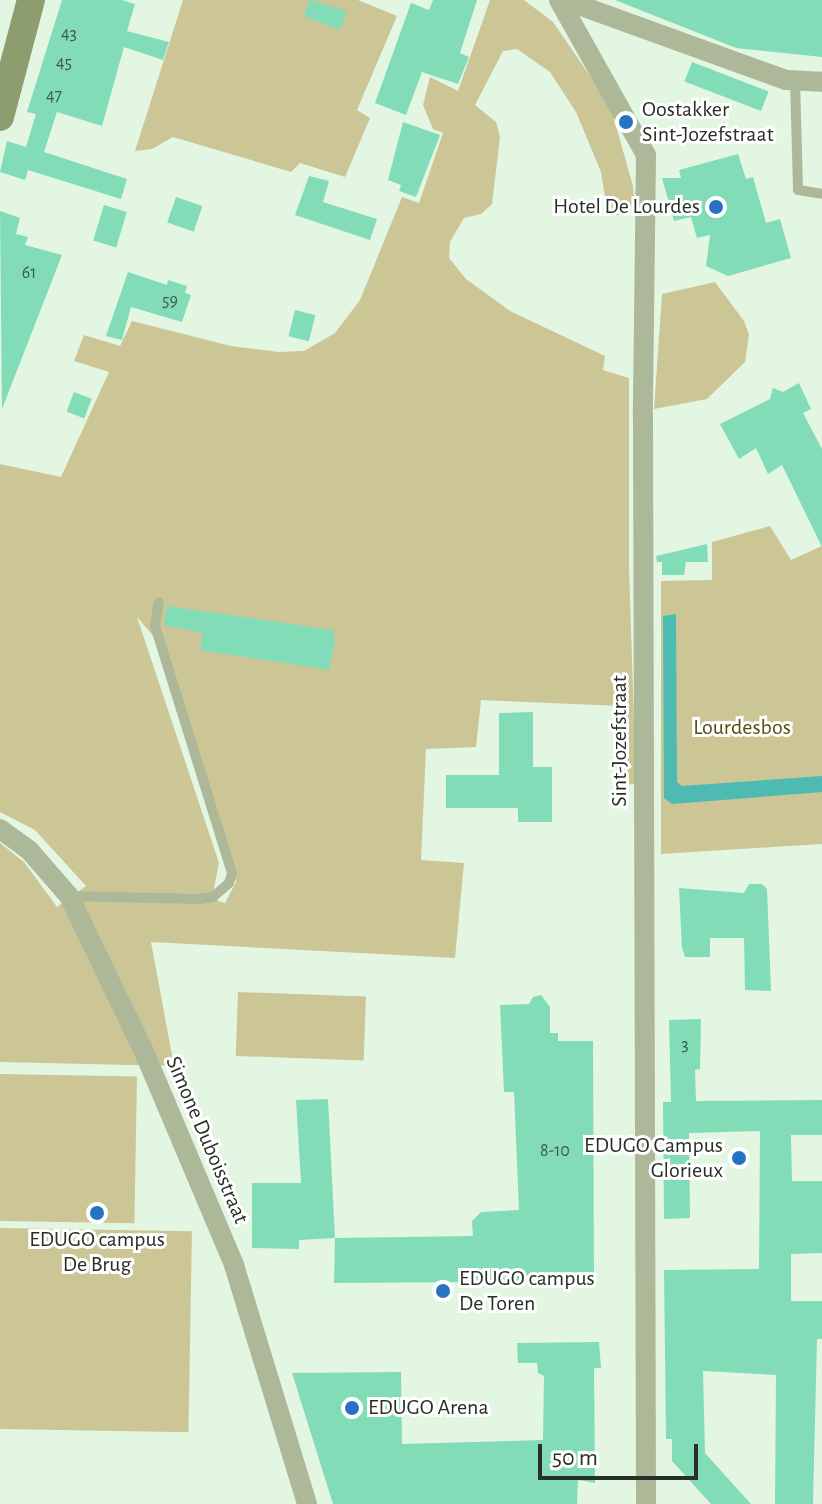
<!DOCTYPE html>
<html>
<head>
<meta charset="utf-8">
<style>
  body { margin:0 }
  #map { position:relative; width:822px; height:1504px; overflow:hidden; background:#e3f6e2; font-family:"Alegreya Sans",sans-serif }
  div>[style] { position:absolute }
  .green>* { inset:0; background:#ccc697; transform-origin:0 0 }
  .water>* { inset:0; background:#4dbbb2 }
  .building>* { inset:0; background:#83dcb8; transform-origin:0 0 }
  .lane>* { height:10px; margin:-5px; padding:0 5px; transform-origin:5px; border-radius:5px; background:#adb899 }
  .street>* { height:20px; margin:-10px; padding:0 10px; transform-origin:10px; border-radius:10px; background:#adb899 }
  .secondary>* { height:28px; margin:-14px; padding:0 14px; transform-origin:14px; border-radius:14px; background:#8d9d6e }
  .dots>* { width:22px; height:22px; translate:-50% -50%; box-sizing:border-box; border:4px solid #fff; border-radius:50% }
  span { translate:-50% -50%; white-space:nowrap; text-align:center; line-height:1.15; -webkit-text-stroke:6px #fff; paint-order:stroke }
  .number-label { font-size:18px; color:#3f5a4b }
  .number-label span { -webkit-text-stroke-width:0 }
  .poi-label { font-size:22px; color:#282f27 }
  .left { translate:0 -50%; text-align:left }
  .right { translate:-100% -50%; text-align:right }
  .park-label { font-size:22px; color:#554d10 }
  .street-label { font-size:22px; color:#282f27 }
  .scale { position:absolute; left:538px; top:1444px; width:160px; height:36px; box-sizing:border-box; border:4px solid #282f27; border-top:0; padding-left:10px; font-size:24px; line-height:28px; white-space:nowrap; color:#282f27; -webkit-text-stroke:6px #fff; paint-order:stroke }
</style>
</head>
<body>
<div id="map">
  <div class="green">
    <div style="clip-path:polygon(183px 0,358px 0,397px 16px,357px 110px,370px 118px,345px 177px,300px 163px,291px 172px,173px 137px,152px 149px,135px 151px)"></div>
    <div style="clip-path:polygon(evenodd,490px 0,524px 0,553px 22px,610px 105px,633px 186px,634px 198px,629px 215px,608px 215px,601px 172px,576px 112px,550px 72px,517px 49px,503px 51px,475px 105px,496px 122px,500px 137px,492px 204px,481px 214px,464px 218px,450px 242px,449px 258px,466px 279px,510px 311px,605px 356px,603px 370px,629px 378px,629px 566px,636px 784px,622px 785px,621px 706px,481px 700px,476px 747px,426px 749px,421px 860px,464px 863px,455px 958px,151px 942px,174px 1066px,0 1062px,0 843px,24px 862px,57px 907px,86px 886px,35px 830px,0 812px,0 464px,61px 477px,109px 372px,74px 361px,84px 335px,120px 346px,132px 321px,231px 346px,279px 352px,304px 351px,335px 333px,360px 300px,402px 197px,419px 203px,443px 133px,433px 129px,423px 105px,430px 77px,458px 91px,490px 0,137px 617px,168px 653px,235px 870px,236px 882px,225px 903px,218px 901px,214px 888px,219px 863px,137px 617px)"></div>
    <div style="clip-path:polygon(715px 282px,744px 321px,749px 335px,745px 362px,707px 399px,654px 409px,662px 294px)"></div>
    <div style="clip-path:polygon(770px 526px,791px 560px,822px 546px,822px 844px,661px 854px,661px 581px,712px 580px,712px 542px)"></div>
    <div style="left:238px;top:992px;width:128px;height:64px;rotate:2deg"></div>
    <div style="left:0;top:1074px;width:137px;height:147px;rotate:1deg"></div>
    <div style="left:0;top:1228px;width:192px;height:201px;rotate:1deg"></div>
  </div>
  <div class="water">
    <div style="clip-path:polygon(676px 614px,677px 782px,682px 786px,822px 776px,822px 792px,672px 804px,664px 798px,663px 616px)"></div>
  </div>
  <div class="building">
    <div style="clip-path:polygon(62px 0,122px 0,135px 4px,127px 31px,169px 42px,163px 60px,124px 47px,102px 126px,57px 112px,44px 152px,127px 179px,121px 199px,28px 170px,25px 180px,0 172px,7px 141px,26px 147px,36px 114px,27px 112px)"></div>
    <div style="clip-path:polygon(310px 0,347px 11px,340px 30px,304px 16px)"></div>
    <div style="clip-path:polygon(433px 0,477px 0,460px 53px,469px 57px,458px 84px,422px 72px,406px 115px,375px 103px,411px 3px,429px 10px)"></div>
    <div style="clip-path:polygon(615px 0,822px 0,822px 57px,736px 48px)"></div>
    <div style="left:692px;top:62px;width:82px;height:21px;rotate:21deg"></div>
    <div style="clip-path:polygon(403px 122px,440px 135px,416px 197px,399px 191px,401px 185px,388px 180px)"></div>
    <div style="clip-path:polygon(738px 154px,746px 179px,753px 177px,766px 223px,780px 219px,791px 258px,728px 276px,706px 266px,710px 235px,697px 238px,691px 217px,674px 221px,662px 178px,681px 178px,679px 170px)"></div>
    <div style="clip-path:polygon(309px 176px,329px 181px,323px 202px,377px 219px,370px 240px,295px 215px)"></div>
    <div style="left:176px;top:197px;width:28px;height:27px;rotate:19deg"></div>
    <div style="left:104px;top:205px;width:24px;height:37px;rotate:17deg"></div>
    <div style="clip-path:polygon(0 211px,20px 218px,16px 234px,28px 237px,25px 245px,62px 255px,2px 409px)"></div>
    <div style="clip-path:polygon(128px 272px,167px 285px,168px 280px,187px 286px,185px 293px,191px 295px,182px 322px,131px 307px,122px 340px,106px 336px)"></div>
    <div style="left:295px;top:310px;width:21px;height:27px;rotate:14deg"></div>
    <div style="clip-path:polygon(799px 383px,811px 409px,803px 413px,822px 449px,822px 547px,782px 465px,768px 474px,756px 448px,739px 459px,720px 424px,770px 399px,773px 388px,783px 392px)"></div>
    <div style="left:74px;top:392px;width:19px;height:21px;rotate:21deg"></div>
    <div style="clip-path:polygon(707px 544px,708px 562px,686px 562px,684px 575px,662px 575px,662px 562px,657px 562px,656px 556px)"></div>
    <div style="clip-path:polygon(167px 606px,333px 630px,335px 642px,329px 670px,200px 650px,203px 633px,164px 625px)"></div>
    <div style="clip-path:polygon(533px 712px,533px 767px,552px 767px,552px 822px,518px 822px,518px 808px,446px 808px,446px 775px,499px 775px,499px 713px)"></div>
    <div style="clip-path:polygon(749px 884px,762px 884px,767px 889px,771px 991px,745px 990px,744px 938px,710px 938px,710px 957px,685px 957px,682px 948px,679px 888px,744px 893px)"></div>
    <div style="clip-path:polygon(541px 995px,550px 1007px,550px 1033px,558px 1033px,558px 1041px,593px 1041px,594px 1281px,334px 1283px,335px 1238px,473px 1236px,472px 1221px,481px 1212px,519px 1210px,514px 1092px,504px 1092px,500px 1005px,529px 1004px,533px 997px)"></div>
    <div style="clip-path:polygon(701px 1019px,700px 1069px,695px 1070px,696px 1101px,822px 1100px,822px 1135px,791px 1135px,792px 1181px,822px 1181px,822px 1253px,791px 1254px,791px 1301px,822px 1301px,822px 1339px,817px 1339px,813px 1504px,775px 1504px,776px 1375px,703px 1371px,705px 1453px,751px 1504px,711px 1504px,672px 1461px,672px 1439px,666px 1439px,664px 1270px,759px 1269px,760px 1131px,689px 1133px,690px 1218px,664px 1219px,663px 1102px,671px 1102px,669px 1020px)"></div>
    <div style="clip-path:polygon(328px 1099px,335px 1238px,299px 1240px,299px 1249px,252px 1248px,252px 1183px,301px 1183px,296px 1100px)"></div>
    <div style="clip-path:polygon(599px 1342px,601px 1368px,594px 1368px,595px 1483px,578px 1480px,577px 1504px,333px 1504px,292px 1373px,401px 1372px,402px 1444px,543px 1440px,544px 1376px,538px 1373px,537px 1363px,518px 1363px,517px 1343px)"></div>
  </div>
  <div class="lane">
    <div style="left:795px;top:81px;width:109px;rotate:88.4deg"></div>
    <div style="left:798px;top:190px;width:24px;rotate:9deg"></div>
    <div style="left:69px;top:896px;width:131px;rotate:1.3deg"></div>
    <div style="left:200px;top:899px;width:13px;rotate:-9deg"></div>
    <div style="left:213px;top:897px;width:21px;rotate:-41deg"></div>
    <div style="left:229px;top:883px;width:10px;rotate:-73deg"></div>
    <div style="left:232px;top:873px;width:259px;rotate:-107.3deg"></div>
    <div style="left:155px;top:626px;width:24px;rotate:-81deg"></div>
  </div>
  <div class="street">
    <div style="left:559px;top:0;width:178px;rotate:60.7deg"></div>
    <div style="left:646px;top:155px;width:263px;rotate:90.7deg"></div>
    <div style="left:643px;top:418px;width:1086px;rotate:89.84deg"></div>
    <div style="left:565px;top:0;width:235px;rotate:19.9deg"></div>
    <div style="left:786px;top:80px;width:36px;rotate:3deg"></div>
    <div style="left:0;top:829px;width:36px;rotate:36deg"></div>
    <div style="left:29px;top:850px;width:61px;rotate:49deg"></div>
    <div style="left:69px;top:896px;width:175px;rotate:64.3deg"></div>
    <div style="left:145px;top:1054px;width:229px;rotate:67.1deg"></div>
    <div style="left:234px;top:1265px;width:250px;rotate:73deg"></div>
  </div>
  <div class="secondary">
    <div style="left:0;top:117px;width:121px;rotate:-75.2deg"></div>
  </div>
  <div class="dots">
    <div style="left:626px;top:122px;background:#2573c2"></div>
    <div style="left:716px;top:207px;background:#2573c2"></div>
    <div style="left:739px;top:1158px;background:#2573c2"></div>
    <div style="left:97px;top:1213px;background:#2573c2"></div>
    <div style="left:443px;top:1291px;background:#2573c2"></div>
    <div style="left:352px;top:1408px;background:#2573c2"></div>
  </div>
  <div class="number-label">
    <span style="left:69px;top:34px">43</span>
    <span style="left:64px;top:63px">45</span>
    <span style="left:54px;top:96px">47</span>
    <span style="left:29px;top:273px">61</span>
    <span style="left:170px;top:301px">59</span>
    <span style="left:685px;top:1045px">3</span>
    <span style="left:555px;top:1151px">8-10</span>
  </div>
  <div class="poi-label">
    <span class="left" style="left:642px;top:122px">Oostakker<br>Sint-Jozefstraat</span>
    <span class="right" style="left:700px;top:207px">Hotel De Lourdes</span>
    <span class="right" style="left:723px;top:1158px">EDUGO Campus<br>Glorieux</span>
    <span style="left:97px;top:1252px">EDUGO campus<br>De Brug</span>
    <span class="left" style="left:459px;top:1291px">EDUGO campus<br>De Toren</span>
    <span class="left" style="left:368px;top:1408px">EDUGO Arena</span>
  </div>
  <div class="park-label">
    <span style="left:742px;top:728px">Lourdesbos</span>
  </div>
  <div class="street-label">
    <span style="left:620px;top:741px;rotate:-90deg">Sint-Jozefstraat</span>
    <span style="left:207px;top:1140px;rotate:67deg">Simone Duboisstraat</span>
  </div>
  <div class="scale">50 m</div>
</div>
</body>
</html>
